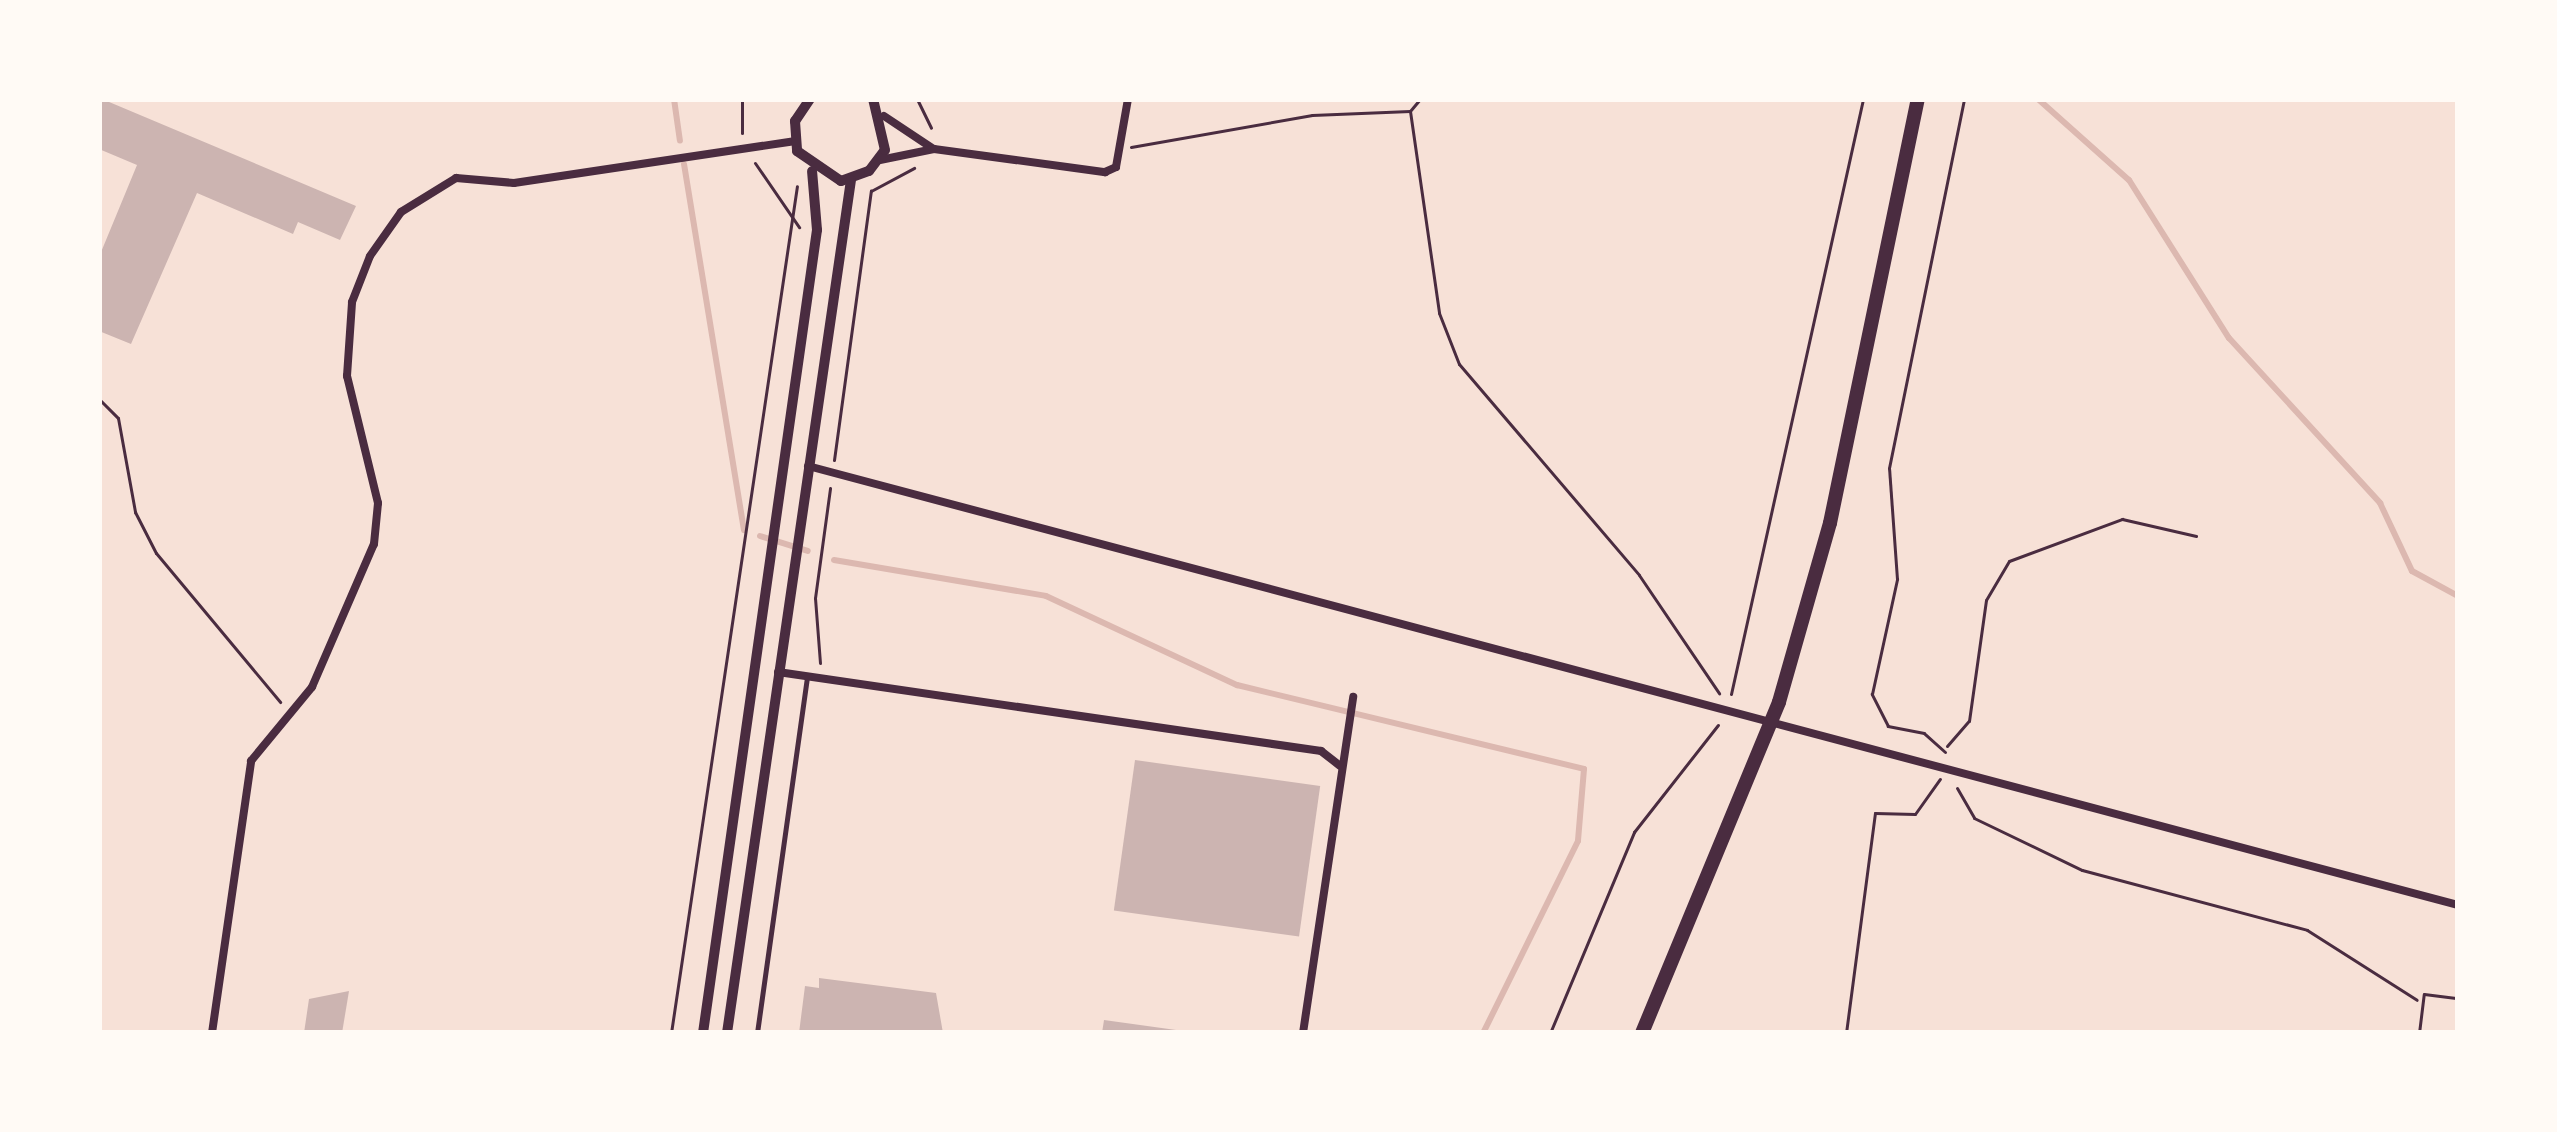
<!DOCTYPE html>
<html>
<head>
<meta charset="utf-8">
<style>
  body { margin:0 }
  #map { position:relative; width:2557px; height:1132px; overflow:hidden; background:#f7e1d7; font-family:Merriweather,serif }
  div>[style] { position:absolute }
  .stream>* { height:6px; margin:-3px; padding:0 3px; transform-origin:3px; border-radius:3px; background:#dcb8b0 }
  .building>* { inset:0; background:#ccb4b1; transform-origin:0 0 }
  .path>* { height:3px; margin:-1.5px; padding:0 1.5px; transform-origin:1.5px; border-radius:1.5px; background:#4a2c40 }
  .service>* { height:4.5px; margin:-2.25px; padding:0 2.25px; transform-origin:2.25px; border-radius:2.25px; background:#4a2c40 }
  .minor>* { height:8px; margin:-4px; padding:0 4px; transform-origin:4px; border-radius:4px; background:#4a2c40 }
  .tertiary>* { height:10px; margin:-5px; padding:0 5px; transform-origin:5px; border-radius:5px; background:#4a2c40 }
  .trunk>* { height:14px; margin:-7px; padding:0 7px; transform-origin:7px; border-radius:7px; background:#4a2c40 }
  span { translate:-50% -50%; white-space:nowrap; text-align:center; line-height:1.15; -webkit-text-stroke:12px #fffaf5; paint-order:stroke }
  .frame { position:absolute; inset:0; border:102px solid #fffaf5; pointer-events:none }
</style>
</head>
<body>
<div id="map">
  <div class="stream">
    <div style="left:674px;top:99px;width:42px;rotate:81.9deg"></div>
    <div style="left:2038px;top:99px;width:122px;rotate:41.7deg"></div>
    <div style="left:2129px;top:180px;width:187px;rotate:57.7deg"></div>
    <div style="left:2229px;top:338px;width:224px;rotate:47.5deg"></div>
    <div style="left:2380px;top:503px;width:75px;rotate:64.8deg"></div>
    <div style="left:2412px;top:571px;width:52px;rotate:28.5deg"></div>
    <div style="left:684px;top:164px;width:371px;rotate:80.7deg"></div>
    <div style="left:760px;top:536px;width:50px;rotate:17.4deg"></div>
    <div style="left:834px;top:560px;width:215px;rotate:9.6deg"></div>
    <div style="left:1046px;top:596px;width:211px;rotate:25deg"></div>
    <div style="left:1237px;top:685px;width:357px;rotate:13.6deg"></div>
    <div style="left:1584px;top:769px;width:72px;rotate:94.8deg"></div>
    <div style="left:1578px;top:841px;width:214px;rotate:116.3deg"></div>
  </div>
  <div class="building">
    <div style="clip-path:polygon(102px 99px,356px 206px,340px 240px,298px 222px,293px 234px,197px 193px,131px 344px,99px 331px,99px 257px,137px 165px,99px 149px)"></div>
    <div style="left:1135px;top:760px;width:187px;height:152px;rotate:8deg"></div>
    <div style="clip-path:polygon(819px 978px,936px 993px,943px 1033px,799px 1033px,805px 986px,819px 988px)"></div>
    <div style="clip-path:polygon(349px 991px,342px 1033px,304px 1033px,309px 999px)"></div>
    <div style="clip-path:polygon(1104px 1020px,1176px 1030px,1176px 1033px,1102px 1033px)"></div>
  </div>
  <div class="path">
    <div style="left:742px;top:99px;width:34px;rotate:90deg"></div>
    <div style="left:917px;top:99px;width:32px;rotate:64deg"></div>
    <div style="left:1410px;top:111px;width:204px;rotate:81.8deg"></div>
    <div style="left:1439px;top:313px;width:55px;rotate:68.6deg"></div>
    <div style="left:1459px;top:364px;width:277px;rotate:49.5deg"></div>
    <div style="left:1639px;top:575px;width:143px;rotate:55.9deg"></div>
    <div style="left:1131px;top:147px;width:184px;rotate:-10deg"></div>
    <div style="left:1312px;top:115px;width:98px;rotate:-2.3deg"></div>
    <div style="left:1410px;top:111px;width:16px;rotate:-50deg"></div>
    <div style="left:755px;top:163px;width:78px;rotate:55.5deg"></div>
    <div style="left:99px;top:399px;width:27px;rotate:45deg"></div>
    <div style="left:118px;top:418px;width:96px;rotate:79.7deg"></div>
    <div style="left:135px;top:512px;width:46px;rotate:62.9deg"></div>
    <div style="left:156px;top:553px;width:194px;rotate:50.2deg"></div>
    <div style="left:834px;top:460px;width:272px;rotate:-82.2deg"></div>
    <div style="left:871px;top:191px;width:49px;rotate:-28.1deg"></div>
    <div style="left:820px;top:663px;width:65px;rotate:-94.4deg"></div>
    <div style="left:815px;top:598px;width:111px;rotate:-82.2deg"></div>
    <div style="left:1731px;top:694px;width:609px;rotate:-77.49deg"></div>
    <div style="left:1947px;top:746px;width:33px;rotate:-49deg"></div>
    <div style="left:1969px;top:721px;width:122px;rotate:-82deg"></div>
    <div style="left:1986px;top:600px;width:45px;rotate:-59.5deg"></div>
    <div style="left:2009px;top:561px;width:121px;rotate:-20.4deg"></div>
    <div style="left:2122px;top:519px;width:76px;rotate:12.9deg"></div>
    <div style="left:1945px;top:752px;width:28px;rotate:-138deg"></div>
    <div style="left:1924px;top:733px;width:37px;rotate:-169deg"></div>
    <div style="left:1888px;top:726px;width:36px;rotate:-117deg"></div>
    <div style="left:1872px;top:694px;width:118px;rotate:-77.7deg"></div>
    <div style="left:1897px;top:579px;width:111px;rotate:-94.1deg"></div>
    <div style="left:1889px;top:468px;width:377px;rotate:-78.5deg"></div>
    <div style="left:1957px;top:788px;width:34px;rotate:60deg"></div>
    <div style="left:1974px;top:818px;width:120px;rotate:25.7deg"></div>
    <div style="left:2082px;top:870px;width:233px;rotate:14.9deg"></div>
    <div style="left:2307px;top:930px;width:130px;rotate:32.5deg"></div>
    <div style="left:671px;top:1033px;width:856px;rotate:-81.54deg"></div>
    <div style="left:1550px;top:1033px;width:218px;rotate:-67.3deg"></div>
    <div style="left:1634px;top:832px;width:136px;rotate:-51.9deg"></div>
    <div style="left:1846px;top:1033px;width:222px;rotate:-82.5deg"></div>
    <div style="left:1875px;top:813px;width:40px;rotate:1.4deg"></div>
    <div style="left:1915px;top:814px;width:43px;rotate:-54.5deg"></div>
    <div style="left:2419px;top:1033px;width:39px;rotate:-83deg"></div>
    <div style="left:2424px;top:994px;width:34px;rotate:7deg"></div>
  </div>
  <div class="service">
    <div style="left:757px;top:1033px;width:359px;rotate:-82deg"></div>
  </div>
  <div class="minor">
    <div style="left:884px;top:116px;width:58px;rotate:33.7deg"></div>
    <div style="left:880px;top:160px;width:55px;rotate:-11.5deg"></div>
    <div style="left:934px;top:149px;width:173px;rotate:7.7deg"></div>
    <div style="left:1105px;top:172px;width:12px;rotate:-24deg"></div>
    <div style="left:1116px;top:167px;width:69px;rotate:-80deg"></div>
    <div style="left:808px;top:466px;width:1707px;rotate:14.9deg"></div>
    <div style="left:778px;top:672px;width:549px;rotate:8.28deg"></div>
    <div style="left:1321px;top:751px;width:24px;rotate:38deg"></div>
    <div style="left:212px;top:1033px;width:275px;rotate:-81.8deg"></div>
    <div style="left:251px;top:761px;width:96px;rotate:-50.5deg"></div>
    <div style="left:312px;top:687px;width:156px;rotate:-66.6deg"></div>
    <div style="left:374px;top:544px;width:41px;rotate:-84.4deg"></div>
    <div style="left:378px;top:503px;width:131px;rotate:-103.7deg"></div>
    <div style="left:347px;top:376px;width:74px;rotate:-86.1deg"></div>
    <div style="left:352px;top:302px;width:49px;rotate:-68.6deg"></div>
    <div style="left:370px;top:256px;width:54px;rotate:-54.8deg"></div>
    <div style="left:401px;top:212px;width:65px;rotate:-31.7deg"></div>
    <div style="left:456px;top:178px;width:58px;rotate:4.9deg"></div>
    <div style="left:514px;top:183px;width:283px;rotate:-8.5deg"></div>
    <div style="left:1303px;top:1033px;width:340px;rotate:-81.5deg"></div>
  </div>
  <div class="tertiary">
    <div style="left:810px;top:99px;width:27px;rotate:124deg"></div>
    <div style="left:795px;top:121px;width:30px;rotate:86deg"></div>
    <div style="left:797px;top:151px;width:53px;rotate:34.3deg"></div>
    <div style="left:841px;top:181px;width:30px;rotate:-20deg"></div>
    <div style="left:869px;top:171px;width:26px;rotate:-53deg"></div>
    <div style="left:885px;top:150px;width:52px;rotate:-103.2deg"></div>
    <div style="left:703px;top:1033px;width:811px;rotate:-81.92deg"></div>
    <div style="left:817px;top:230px;width:59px;rotate:-94.8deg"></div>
    <div style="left:727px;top:1033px;width:862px;rotate:-81.73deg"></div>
  </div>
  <div class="trunk">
    <div style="left:1642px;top:1033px;width:358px;rotate:-67.5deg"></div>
    <div style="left:1779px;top:702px;width:186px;rotate:-74.1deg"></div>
    <div style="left:1830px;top:523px;width:433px;rotate:-78.3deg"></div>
  </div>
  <div class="frame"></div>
</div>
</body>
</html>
